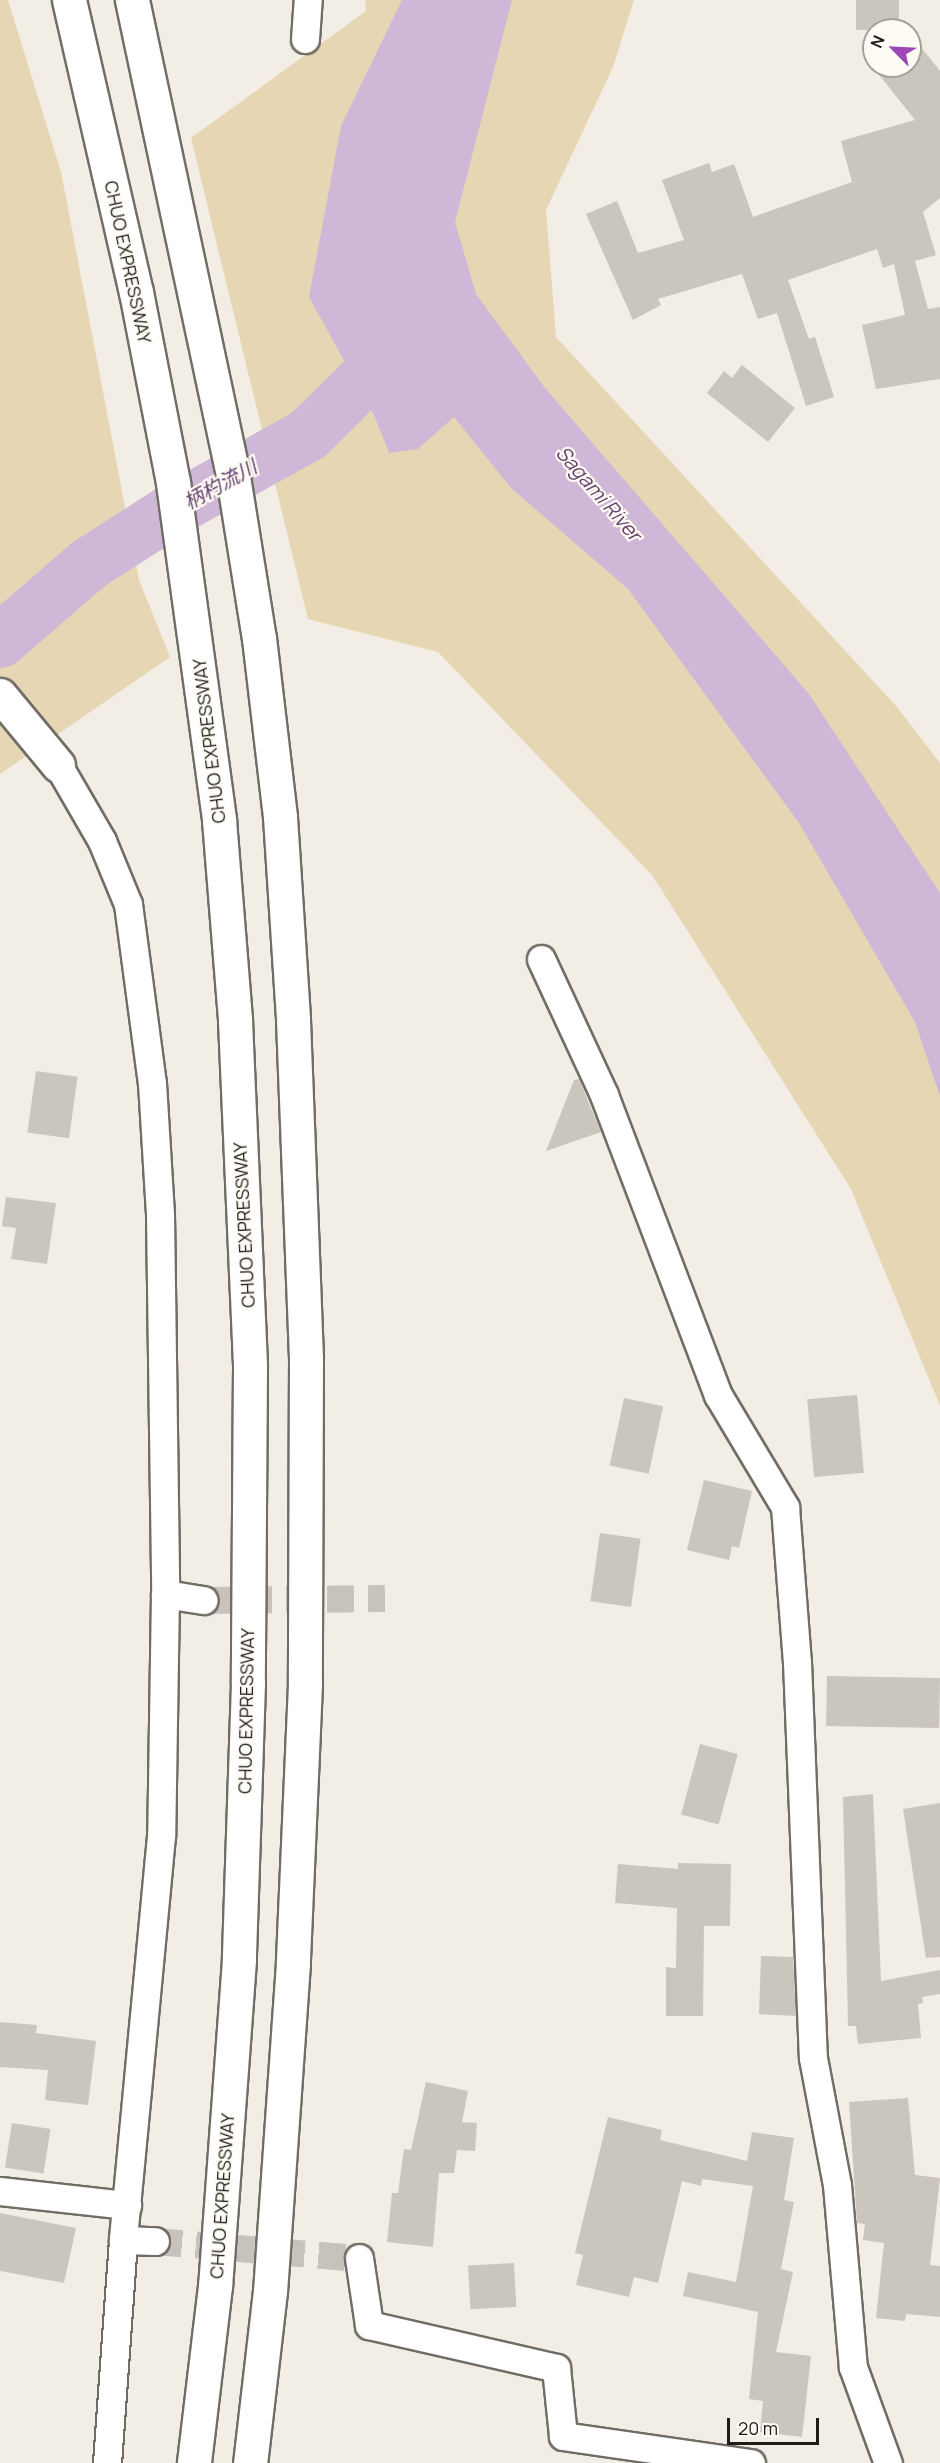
<!DOCTYPE html>
<html>
<head>
<meta charset="utf-8">
<style>
  body { margin:0 }
  #map { position:relative; width:940px; height:2463px; overflow:hidden; background:#f2ede5; font-family:Manrope,"Noto Sans JP",sans-serif }
  div>[style] { position:absolute }
  .green>* { inset:0; background:#e7d6b3 }
  .water>* { inset:0; background:#cfb7d7 }
  .river>* { height:54px; margin:-27px; padding:0 27px; transform-origin:27px; border-radius:27px; background:#cfb7d7 }
  .building>* { inset:0; background:#cac6bd; transform-origin:0 0 }
  .street-tunnel>* { height:27px; margin-top:-13.5px; transform-origin:0; background:repeating-linear-gradient(90deg,#c7c3bc 0 27px,transparent 0 41px) }
  .roads { filter:drop-shadow(2px 0 #716d65) drop-shadow(-2px 0 #716d65) drop-shadow(0 2px #716d65) drop-shadow(0 -2px #716d65) }
  .street>* { height:27px; margin:-13.5px; padding:0 13.5px; transform-origin:13.5px; border-radius:13.5px; background:#fff }
  .secondary>* { height:33px; margin:-16.5px; padding:0 16.5px; transform-origin:16.5px; border-radius:16.5px; background:#fff }
  .highway>* { height:33px; margin:-16.5px; padding:0 16.5px; transform-origin:16.5px; border-radius:16.5px; background:#fff }
  span { translate:-50% -50%; white-space:nowrap; text-align:center; line-height:1.15; -webkit-text-stroke:4.5px #fefbf4; paint-order:stroke }
  .street-label { font-size:18px; color:#1d1c19 }
  .water-label { font-size:20px; color:#64426f; font-style:italic }
  .north { position:absolute; left:862px; top:18px; width:60px; height:60px; box-sizing:border-box; background:#fefbf4; border:2px solid #a4a29c; border-radius:50%; rotate:294deg; font-size:16px; font-weight:700; line-height:24px; text-align:center; color:#1d1c19 }
  .north::after { content:''; display:block; margin:auto; width:21px; height:27px; background:#9c48b6; clip-path:polygon(50% 0,100% 100%,50% 72%,0 100%) }
  .scale { position:absolute; left:727px; top:2418px; width:92px; height:27px; box-sizing:border-box; border:3px solid #1d1c19; border-top:0; padding-left:8px; font-size:18px; line-height:21px; white-space:nowrap; color:#1d1c19; -webkit-text-stroke:4px #fefbf4; paint-order:stroke }
</style>
</head>
<body>
<div id="map">
  <div class="green">
    <div style="clip-path:polygon(0 0,8px 0,61px 172px,139px 580px,170px 657px,0 774px)"></div>
    <div style="clip-path:polygon(365px 0,634px 0,613px 67px,546px 210px,556px 337px,896px 706px,940px 763px,940px 1406px,851px 1189px,652px 875px,438px 652px,308px 619px,191px 138px,366px 11px)"></div>
  </div>
  <div class="water">
    <div style="clip-path:polygon(402px 0,512px 0,455px 222px,476px 294px,545px 388px,809px 694px,940px 893px,940px 1096px,915px 1022px,799px 823px,628px 589px,511px 488px,454px 417px,418px 449px,389px 453px,375px 417px,309px 297px,341px 126px)"></div>
  </div>
  <div class="river">
    <div style="left:0;top:641px;width:118px;rotate:-40.9deg"></div>
    <div style="left:89px;top:564px;width:100px;rotate:-32.7deg"></div>
    <div style="left:173px;top:510px;width:154px;rotate:-29.1deg"></div>
    <div style="left:308px;top:435px;width:144px;rotate:-44.7deg"></div>
  </div>
  <div class="building">
    <div style="left:856px;top:0;width:43px;height:30px"></div>
    <div style="clip-path:polygon(912px 36px,940px 71px,940px 198px,923px 212px,936px 255px,915px 261px,928px 309px,940px 307px,940px 379px,876px 389px,862px 325px,905px 315px,894px 264px,883px 268px,877px 249px,788px 280px,809px 339px,815px 337px,834px 397px,806px 406px,777px 313px,758px 319px,742px 274px,658px 299px,661px 305px,633px 320px,586px 214px,617px 201px,638px 253px,684px 240px,662px 180px,709px 163px,712px 172px,734px 164px,753px 217px,852px 182px,841px 141px,915px 120px,873px 67px,910px 66px)"></div>
    <div style="clip-path:polygon(742px 365px,795px 408px,768px 442px,707px 393px,724px 371px,732px 378px)"></div>
    <div style="left:36px;top:1071px;width:42px;height:62px;rotate:8deg"></div>
    <div style="clip-path:polygon(579px 1079px,601px 1132px,546px 1151px,574px 1080px)"></div>
    <div style="clip-path:polygon(6px 1197px,56px 1203px,47px 1264px,11px 1259px,16px 1228px,2px 1226px)"></div>
    <div style="left:857px;top:1395px;width:78px;height:50px;rotate:85deg"></div>
    <div style="left:624px;top:1398px;width:40px;height:69px;rotate:12deg"></div>
    <div style="clip-path:polygon(704px 1480px,752px 1491px,739px 1548px,732px 1546px,729px 1560px,687px 1550px)"></div>
    <div style="left:600px;top:1533px;width:41px;height:69px;rotate:8deg"></div>
    <div style="left:827px;top:1676px;width:113px;height:50px;rotate:1deg"></div>
    <div style="left:700px;top:1744px;width:39px;height:73px;rotate:15deg"></div>
    <div style="clip-path:polygon(873px 1794px,881px 1981px,940px 1970px,940px 1994px,922px 1997px,923px 2003px,918px 2004px,921px 2038px,858px 2044px,856px 2026px,848px 2026px,843px 1797px)"></div>
    <div style="clip-path:polygon(940px 1803px,940px 1957px,926px 1958px,903px 1809px)"></div>
    <div style="clip-path:polygon(678px 1863px,731px 1864px,730px 1926px,704px 1926px,703px 2016px,666px 2016px,666px 1967px,676px 1968px,677px 1908px,615px 1903px,618px 1864px,678px 1869px)"></div>
    <div style="clip-path:polygon(761px 1956px,793px 1957px,796px 2016px,759px 2014px)"></div>
    <div style="clip-path:polygon(0 2022px,37px 2025px,36px 2033px,96px 2041px,88px 2105px,45px 2100px,48px 2070px,0 2067px)"></div>
    <div style="clip-path:polygon(426px 2082px,468px 2091px,462px 2122px,477px 2123px,475px 2151px,457px 2150px,454px 2173px,439px 2173px,433px 2247px,387px 2242px,392px 2193px,398px 2193px,404px 2149px,411px 2150px)"></div>
    <div style="clip-path:polygon(908px 2098px,915px 2175px,940px 2178px,930px 2265px,940px 2266px,940px 2317px,906px 2314px,905px 2321px,876px 2318px,884px 2243px,863px 2240px,865px 2224px,857px 2223px,849px 2102px)"></div>
    <div style="clip-path:polygon(608px 2117px,662px 2130px,660px 2140px,747px 2161px,752px 2132px,794px 2138px,784px 2200px,794px 2202px,781px 2269px,793px 2272px,776px 2352px,811px 2356px,802px 2437px,760px 2432px,763px 2401px,749px 2399px,758px 2312px,683px 2296px,688px 2272px,736px 2282px,753px 2186px,702px 2179px,701px 2186px,682px 2181px,658px 2283px,634px 2277px,629px 2297px,576px 2285px,583px 2255px,575px 2253px)"></div>
    <div style="left:12px;top:2123px;width:39px;height:45px;rotate:9deg"></div>
    <div style="clip-path:polygon(0 2213px,76px 2228px,64px 2283px,0 2271px)"></div>
    <div style="left:514px;top:2263px;width:44px;height:46px;rotate:87deg"></div>
  </div>
  <div class="street-tunnel">
    <div style="left:204px;top:1600px;width:181px;rotate:-0.6deg"></div>
    <div style="left:155px;top:2241px;width:205px;rotate:4.8deg"></div>
  </div>
  <div class="roads">
    <div class="street">
      <div style="left:305px;top:39px;width:39px;rotate:-86deg"></div>
      <div style="left:58px;top:765px;width:88px;rotate:59.9deg"></div>
      <div style="left:102px;top:841px;width:68px;rotate:67.6deg"></div>
      <div style="left:128px;top:904px;width:181px;rotate:82.4deg"></div>
      <div style="left:152px;top:1083px;width:131px;rotate:86.5deg"></div>
      <div style="left:160px;top:1214px;width:380px;rotate:89.2deg"></div>
      <div style="left:165px;top:1594px;width:242px;rotate:90.9deg"></div>
      <div style="left:161px;top:1836px;width:406px;rotate:95.4deg"></div>
      <div style="left:123px;top:2240px;width:224px;rotate:94.1deg"></div>
      <div style="left:541px;top:959px;width:150px;rotate:65.1deg"></div>
      <div style="left:604px;top:1095px;width:321px;rotate:69.2deg"></div>
      <div style="left:718px;top:1395px;width:131px;rotate:59.1deg"></div>
      <div style="left:785px;top:1507px;width:155px;rotate:85.6deg"></div>
      <div style="left:797px;top:1662px;width:396px;rotate:87.7deg"></div>
      <div style="left:813px;top:2058px;width:129px;rotate:79.3deg"></div>
      <div style="left:837px;top:2185px;width:183px;rotate:85deg"></div>
      <div style="left:853px;top:2367px;width:102px;rotate:70deg"></div>
      <div style="left:165px;top:1594px;width:39px;rotate:9deg"></div>
      <div style="left:0;top:2191px;width:128px;rotate:6.3deg"></div>
      <div style="left:123px;top:2240px;width:32px;rotate:2deg"></div>
      <div style="left:359px;top:2258px;width:68px;rotate:81.5deg"></div>
      <div style="left:369px;top:2325px;width:192px;rotate:12.9deg"></div>
      <div style="left:556px;top:2368px;width:68px;rotate:84.1deg"></div>
      <div style="left:563px;top:2436px;width:190px;rotate:8.2deg"></div>
    </div>
    <div class="secondary">
      <div style="left:0;top:695px;width:91px;rotate:50.4deg"></div>
    </div>
    <div class="highway">
      <div style="left:69px;top:0;width:300px;rotate:77.1deg"></div>
      <div style="left:136px;top:292px;width:195px;rotate:79deg"></div>
      <div style="left:173px;top:483px;width:340px;rotate:82.2deg"></div>
      <div style="left:219px;top:820px;width:202px;rotate:85.4deg"></div>
      <div style="left:235px;top:1021px;width:346px;rotate:87.5deg"></div>
      <div style="left:250px;top:1367px;width:316px;rotate:90.4deg"></div>
      <div style="left:248px;top:1683px;width:277px;rotate:91.9deg"></div>
      <div style="left:239px;top:1960px;width:327px;rotate:94.2deg"></div>
      <div style="left:215px;top:2286px;width:178px;rotate:96.8deg"></div>
      <div style="left:132px;top:0;width:474px;rotate:78deg"></div>
      <div style="left:231px;top:464px;width:176px;rotate:80.9deg"></div>
      <div style="left:259px;top:638px;width:180px;rotate:83.3deg"></div>
      <div style="left:280px;top:817px;width:203px;rotate:86.3deg"></div>
      <div style="left:293px;top:1020px;width:339px;rotate:87.8deg"></div>
      <div style="left:306px;top:1359px;width:325px;rotate:90.2deg"></div>
      <div style="left:305px;top:1684px;width:279px;rotate:92.5deg"></div>
      <div style="left:293px;top:1963px;width:329px;rotate:94deg"></div>
      <div style="left:270px;top:2291px;width:173px;rotate:96.6deg"></div>
    </div>
  </div>
  <div class="street-label">
    <span style="left:128px;top:262px;rotate:78deg">CHUO EXPRESSWAY</span>
    <span style="left:209px;top:741px;rotate:-97deg">CHUO EXPRESSWAY</span>
    <span style="left:244px;top:1225px;rotate:-93deg">CHUO EXPRESSWAY</span>
    <span style="left:246px;top:1711px;rotate:-89deg">CHUO EXPRESSWAY</span>
    <span style="left:222px;top:2196px;rotate:-86deg">CHUO EXPRESSWAY</span>
  </div>
  <div class="water-label">
    <span style="left:220px;top:484px;rotate:-29deg">柄杓流川</span>
    <span style="left:599px;top:493px;rotate:49deg">Sagami River</span>
  </div>
  <div class="north">N</div>
  <div class="scale">20 m</div>
</div>
</body>
</html>
